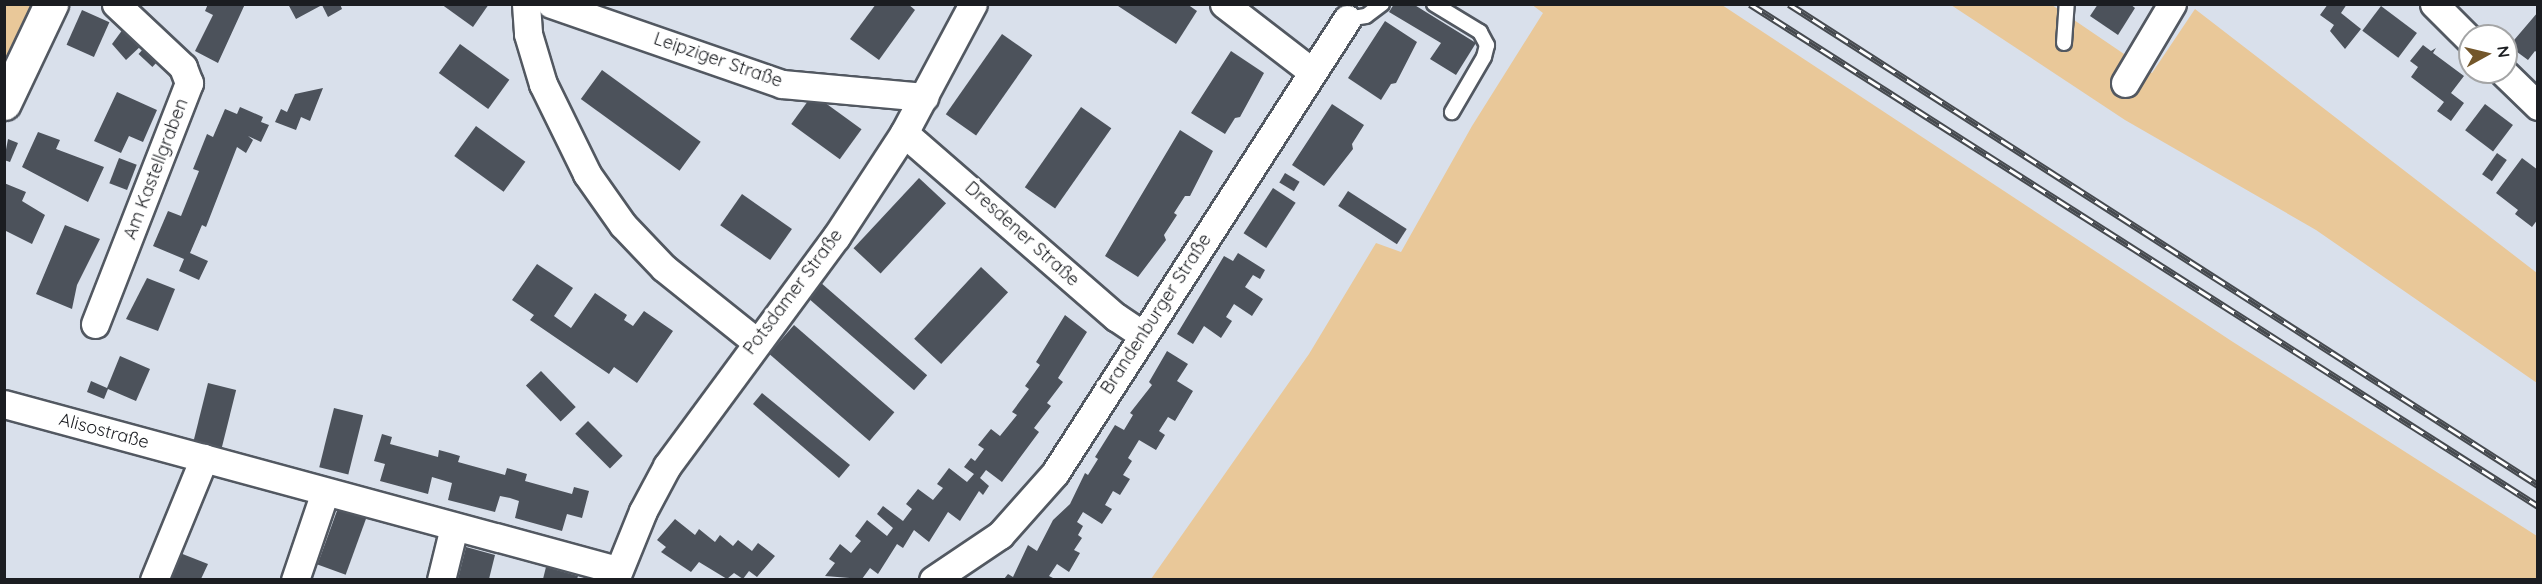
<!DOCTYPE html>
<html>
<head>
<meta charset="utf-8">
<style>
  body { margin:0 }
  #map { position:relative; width:2542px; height:584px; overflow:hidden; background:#d9e0eb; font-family:Quicksand,sans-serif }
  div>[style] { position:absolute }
  .green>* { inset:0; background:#e9c899 }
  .building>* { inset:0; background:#4c525b; transform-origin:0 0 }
  .roads { filter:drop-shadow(2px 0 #525861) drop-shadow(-2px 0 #525861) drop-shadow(0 2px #525861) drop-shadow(0 -2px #525861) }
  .service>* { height:14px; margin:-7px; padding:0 7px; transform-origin:7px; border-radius:7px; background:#fff }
  .minor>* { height:27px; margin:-13.5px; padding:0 13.5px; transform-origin:13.5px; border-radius:13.5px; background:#fff }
  .secondary>* { height:33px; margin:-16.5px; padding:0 16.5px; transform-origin:16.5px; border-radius:16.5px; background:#fff }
  .rail>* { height:7px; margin-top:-3.5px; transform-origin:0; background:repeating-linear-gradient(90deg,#fff 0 14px,#464a4f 0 28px); box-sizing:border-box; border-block:2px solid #464a4f }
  span { translate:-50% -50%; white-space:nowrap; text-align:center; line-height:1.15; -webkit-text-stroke:6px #fff; paint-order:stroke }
  .street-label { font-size:18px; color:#1b1d21 }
  .frame { position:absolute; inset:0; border:6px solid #1b1d21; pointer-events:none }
  .north { position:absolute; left:2458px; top:24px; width:60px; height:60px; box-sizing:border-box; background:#fff; border:2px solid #a4a5a6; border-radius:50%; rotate:82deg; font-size:16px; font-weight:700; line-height:24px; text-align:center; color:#1b1d21 }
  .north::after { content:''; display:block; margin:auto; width:21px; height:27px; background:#73562a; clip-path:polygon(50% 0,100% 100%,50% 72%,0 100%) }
</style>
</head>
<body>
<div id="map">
  <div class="green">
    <div style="clip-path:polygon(1531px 4px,1722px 5px,2233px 342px,2537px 536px,2537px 579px,1151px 579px,1309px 354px,1376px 243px,1401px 252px,1472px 126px,1543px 13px)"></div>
    <div style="clip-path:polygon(5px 5px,33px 5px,5px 63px)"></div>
    <div style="clip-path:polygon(1951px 5px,2052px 5px,2152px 73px,2195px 9px,2537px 273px,2537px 383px,2316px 230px,2125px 120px)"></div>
  </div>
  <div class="building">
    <div style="clip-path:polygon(208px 4px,245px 4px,218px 63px,195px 51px,213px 15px,205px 11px)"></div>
    <div style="clip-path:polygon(288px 4px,340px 4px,342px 9px,328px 17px,322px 5px,296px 19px)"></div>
    <div style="clip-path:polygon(441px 4px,489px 4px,473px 27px)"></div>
    <div style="clip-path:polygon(876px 4px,908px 4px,915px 10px,879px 60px,850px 39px)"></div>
    <div style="clip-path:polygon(1115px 4px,1187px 4px,1197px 11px,1176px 44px)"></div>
    <div style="clip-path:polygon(1394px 4px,1413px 4px,1476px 43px,1456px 75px,1430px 59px,1441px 43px,1389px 12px)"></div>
    <div style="clip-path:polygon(2098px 4px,2130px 4px,2135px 8px,2118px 35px,2090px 16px)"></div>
    <div style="clip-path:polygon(2328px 4px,2347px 4px,2341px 13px,2361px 29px,2345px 49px,2330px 31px,2334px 25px,2320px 15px)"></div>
    <div style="left:2381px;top:6px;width:45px;height:31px;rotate:37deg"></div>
    <div style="left:82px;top:10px;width:30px;height:38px;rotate:24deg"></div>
    <div style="clip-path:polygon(2538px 12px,2538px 53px,2535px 51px,2528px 60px,2509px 46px)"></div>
    <div style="clip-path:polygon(1385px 21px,1417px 42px,1396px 83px,1391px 84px,1381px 100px,1348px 78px)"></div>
    <div style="clip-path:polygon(126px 25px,143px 44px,126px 60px,112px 44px)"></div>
    <div style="left:1002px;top:34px;width:37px;height:98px;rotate:35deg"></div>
    <div style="left:460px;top:44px;width:61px;height:36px;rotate:36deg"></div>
    <div style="clip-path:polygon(2423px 45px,2431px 51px,2436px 48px,2433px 53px,2464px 76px,2451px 93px,2464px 103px,2451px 121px,2437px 111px,2444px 102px,2411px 77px,2418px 67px,2410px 61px)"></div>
    <div style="left:146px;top:46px;width:19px;height:11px;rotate:43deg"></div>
    <div style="clip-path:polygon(1231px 51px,1264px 73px,1240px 117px,1235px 118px,1225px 134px,1191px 113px)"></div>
    <div style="left:602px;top:70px;width:122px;height:36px;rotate:36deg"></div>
    <div style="clip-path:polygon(323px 88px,310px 121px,301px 117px,296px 130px,275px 122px,281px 109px,287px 112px,295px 94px)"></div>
    <div style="clip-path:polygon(117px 92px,157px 110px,143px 142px,129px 136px,121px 153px,94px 141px)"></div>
    <div style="left:813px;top:94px;width:60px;height:37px;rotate:36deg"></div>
    <div style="clip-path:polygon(1332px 104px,1364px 125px,1352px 144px,1353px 149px,1324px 186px,1292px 165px)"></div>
    <div style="left:2485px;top:104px;width:35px;height:33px;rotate:37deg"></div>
    <div style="clip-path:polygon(240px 107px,263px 117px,261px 122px,269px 125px,261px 142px,248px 136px,253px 140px,246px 153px,237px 147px,206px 227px,202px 225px,190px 253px,208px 261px,199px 280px,179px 271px,184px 259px,153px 246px,168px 211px,181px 216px,199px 171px,193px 169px,207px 134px,213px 137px,225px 109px,237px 114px)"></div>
    <div style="left:1081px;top:107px;width:37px;height:98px;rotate:35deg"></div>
    <div style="left:476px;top:126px;width:61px;height:37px;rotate:36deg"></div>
    <div style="clip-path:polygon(1180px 130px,1213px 151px,1190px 196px,1185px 196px,1174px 213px,1177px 215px,1164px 235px,1166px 240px,1138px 277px,1105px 256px)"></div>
    <div style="clip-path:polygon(38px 132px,60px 140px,56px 149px,104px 167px,88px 202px,22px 167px)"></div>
    <div style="clip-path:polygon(8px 139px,18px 143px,10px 162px,4px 160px)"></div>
    <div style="left:2497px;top:153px;width:12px;height:26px;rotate:35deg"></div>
    <div style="left:119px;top:158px;width:19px;height:27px;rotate:21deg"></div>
    <div style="clip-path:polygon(2522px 158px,2538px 170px,2538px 219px,2532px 227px,2515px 214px,2518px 210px,2496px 193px)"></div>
    <div style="left:1285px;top:173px;width:17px;height:11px;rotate:31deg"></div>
    <div style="left:919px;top:178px;width:37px;height:96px;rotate:43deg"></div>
    <div style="clip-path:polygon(4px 183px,26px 192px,22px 201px,45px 215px,32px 244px,4px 230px)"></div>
    <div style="left:1273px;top:188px;width:27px;height:54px;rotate:33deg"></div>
    <div style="left:1348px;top:191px;width:70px;height:18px;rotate:33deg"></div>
    <div style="left:742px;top:194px;width:61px;height:38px;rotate:35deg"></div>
    <div style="clip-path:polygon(65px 225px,100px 239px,77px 285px,72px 309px,36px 294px)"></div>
    <div style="clip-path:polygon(1238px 253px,1265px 270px,1260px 279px,1253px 275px,1245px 287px,1263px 299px,1252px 316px,1234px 304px,1226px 317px,1232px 321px,1221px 338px,1204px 326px,1193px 344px,1177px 334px,1224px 256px,1233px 261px)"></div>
    <div style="clip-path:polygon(537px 264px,573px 288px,554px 316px,571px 328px,595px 293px,627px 315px,624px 320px,633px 326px,644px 311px,673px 331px,637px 383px,614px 367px,609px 374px,530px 320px,534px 315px,512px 300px)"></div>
    <div style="left:981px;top:267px;width:37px;height:98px;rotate:43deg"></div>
    <div style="clip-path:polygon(147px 278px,175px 289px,158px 331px,126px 319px)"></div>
    <div style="left:820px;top:282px;width:142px;height:20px;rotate:41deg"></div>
    <div style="clip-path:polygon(1065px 315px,1087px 332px,1058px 378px,1063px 382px,1047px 403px,1051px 406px,1034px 428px,1039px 432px,1002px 482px,986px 470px,980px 478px,989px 486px,983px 495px,979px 491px,960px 521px,948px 512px,929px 542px,914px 530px,903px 548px,897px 544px,878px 574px,870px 568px,862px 579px,825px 576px,835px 563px,829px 559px,840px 544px,851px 553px,861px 541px,855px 536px,867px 520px,887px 536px,893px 528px,877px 514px,883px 506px,903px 521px,912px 509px,906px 504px,918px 489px,933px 500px,943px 488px,937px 484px,949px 468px,967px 482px,974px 474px,964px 467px,971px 458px,975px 461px,984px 449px,978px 445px,991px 429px,1000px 436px,1017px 415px,1012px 412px,1029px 389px,1025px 386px,1040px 365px,1036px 362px)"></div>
    <div style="left:794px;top:325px;width:133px;height:38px;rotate:41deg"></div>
    <div style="clip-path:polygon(1167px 351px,1188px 364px,1177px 381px,1193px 391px,1175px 421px,1168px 417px,1159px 431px,1165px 435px,1156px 450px,1139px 440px,1128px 458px,1132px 461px,1123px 475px,1130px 479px,1120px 495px,1113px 491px,1105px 505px,1112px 509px,1102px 524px,1083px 512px,1077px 522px,1083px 526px,1078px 535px,1082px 538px,1074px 550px,1080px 553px,1069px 572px,1057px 564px,1049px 576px,1055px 579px,1004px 579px,1008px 574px,1013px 577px,1028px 545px,1037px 551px,1053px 520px,1070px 504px,1085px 473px,1088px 475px,1098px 459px,1095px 457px,1115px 425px,1124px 430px,1133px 415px,1130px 413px,1152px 385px,1149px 382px)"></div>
    <div style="clip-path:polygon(120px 356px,150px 369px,136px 401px,108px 389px,104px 399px,87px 392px,91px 381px,107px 388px)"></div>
    <div style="left:541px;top:371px;width:50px;height:21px;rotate:46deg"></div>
    <div style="left:208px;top:383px;width:29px;height:60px;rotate:14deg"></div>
    <div style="clip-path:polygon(762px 393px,850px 465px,839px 478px,753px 404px)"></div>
    <div style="left:334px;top:408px;width:30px;height:61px;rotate:14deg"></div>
    <div style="left:588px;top:421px;width:49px;height:18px;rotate:45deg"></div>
    <div style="clip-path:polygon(382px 434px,392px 437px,390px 444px,438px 457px,439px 450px,450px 453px,460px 456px,458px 462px,505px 475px,507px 468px,527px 474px,525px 481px,572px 494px,574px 487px,589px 491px,582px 518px,567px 514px,562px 531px,515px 518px,519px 501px,510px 498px,500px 496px,495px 512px,448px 500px,452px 483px,432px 477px,428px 494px,380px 481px,385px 464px,374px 461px)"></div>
    <div style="left:338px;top:508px;width:30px;height:60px;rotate:20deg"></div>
    <div style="clip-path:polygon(675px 519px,695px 535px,699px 529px,715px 542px,720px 535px,733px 546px,738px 540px,752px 551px,758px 543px,775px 556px,757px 577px,749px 571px,743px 579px,734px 573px,727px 579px,699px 562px,691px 572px,661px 552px,666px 547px,657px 540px)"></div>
    <div style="clip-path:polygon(466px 547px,495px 555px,489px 579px,458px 579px)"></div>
    <div style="clip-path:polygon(180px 553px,208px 564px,201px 579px,170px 579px)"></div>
    <div style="clip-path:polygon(546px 567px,578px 576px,577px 579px,543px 579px)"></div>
  </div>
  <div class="roads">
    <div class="service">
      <div style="left:1434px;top:4px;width:54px;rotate:31.3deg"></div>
      <div style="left:1480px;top:32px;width:15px;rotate:62deg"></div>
      <div style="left:1487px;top:45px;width:12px;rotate:104deg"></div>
      <div style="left:1484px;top:57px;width:64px;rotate:120.2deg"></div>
      <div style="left:1347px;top:19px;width:19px;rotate:-9deg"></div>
      <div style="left:1366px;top:16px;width:20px;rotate:-37deg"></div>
      <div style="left:2064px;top:43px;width:39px;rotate:-86deg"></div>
    </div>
    <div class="minor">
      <div style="left:526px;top:4px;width:30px;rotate:86deg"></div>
      <div style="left:528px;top:34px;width:52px;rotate:73.3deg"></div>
      <div style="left:543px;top:84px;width:100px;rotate:63.9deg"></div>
      <div style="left:587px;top:174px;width:62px;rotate:54.8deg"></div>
      <div style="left:623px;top:225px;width:59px;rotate:46.4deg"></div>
      <div style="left:664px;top:268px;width:117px;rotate:38.7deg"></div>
      <div style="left:551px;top:4px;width:244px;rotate:19.1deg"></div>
      <div style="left:782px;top:84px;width:143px;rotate:5.2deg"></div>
      <div style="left:1224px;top:4px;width:110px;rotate:37.6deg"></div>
      <div style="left:2434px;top:4px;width:51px;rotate:45deg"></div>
      <div style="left:2503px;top:72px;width:49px;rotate:44.2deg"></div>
      <div style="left:2125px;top:83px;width:92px;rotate:-59.3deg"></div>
      <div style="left:904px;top:133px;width:281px;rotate:41deg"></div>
      <div style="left:1116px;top:317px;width:30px;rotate:34deg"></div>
      <div style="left:95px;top:324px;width:259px;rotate:-68.7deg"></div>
      <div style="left:189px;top:83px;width:17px;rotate:-111deg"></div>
      <div style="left:183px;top:67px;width:92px;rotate:-136.8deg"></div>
      <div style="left:4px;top:404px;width:635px;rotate:15.15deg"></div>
      <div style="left:154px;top:580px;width:132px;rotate:-67.7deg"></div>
      <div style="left:295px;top:580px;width:93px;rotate:-71.2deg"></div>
      <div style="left:441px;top:580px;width:55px;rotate:-76.2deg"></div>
      <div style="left:615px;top:580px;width:74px;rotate:-67.9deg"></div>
      <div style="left:643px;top:511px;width:51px;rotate:-61.9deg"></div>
      <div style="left:667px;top:466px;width:285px;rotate:-53.6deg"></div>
      <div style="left:836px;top:237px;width:124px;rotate:-56.8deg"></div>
      <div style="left:904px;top:133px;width:146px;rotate:-61.9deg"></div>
      <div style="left:933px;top:580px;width:81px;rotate:-33.9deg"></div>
      <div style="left:1000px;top:535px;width:83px;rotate:-48.4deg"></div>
      <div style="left:1055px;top:473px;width:540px;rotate:-57.25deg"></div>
    </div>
    <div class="secondary">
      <div style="left:4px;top:103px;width:110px;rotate:-64.6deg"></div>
    </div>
  </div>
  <div class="rail">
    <div style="left:1750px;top:4px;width:934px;rotate:32.5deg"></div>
    <div style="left:1789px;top:4px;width:890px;rotate:32.71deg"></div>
  </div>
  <div class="street-label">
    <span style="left:718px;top:60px;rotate:19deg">Leipziger Straße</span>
    <span style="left:156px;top:169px;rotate:-69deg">Am Kastellgraben</span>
    <span style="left:1022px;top:234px;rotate:42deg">Dresdener Straße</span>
    <span style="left:793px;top:292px;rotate:-53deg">Potsdamer Straße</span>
    <span style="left:1156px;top:314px;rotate:-57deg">Brandenburger Straße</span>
    <span style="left:104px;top:431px;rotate:15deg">Alisostraße</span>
  </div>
  <div class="frame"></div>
  <div class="north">N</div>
</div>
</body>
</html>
